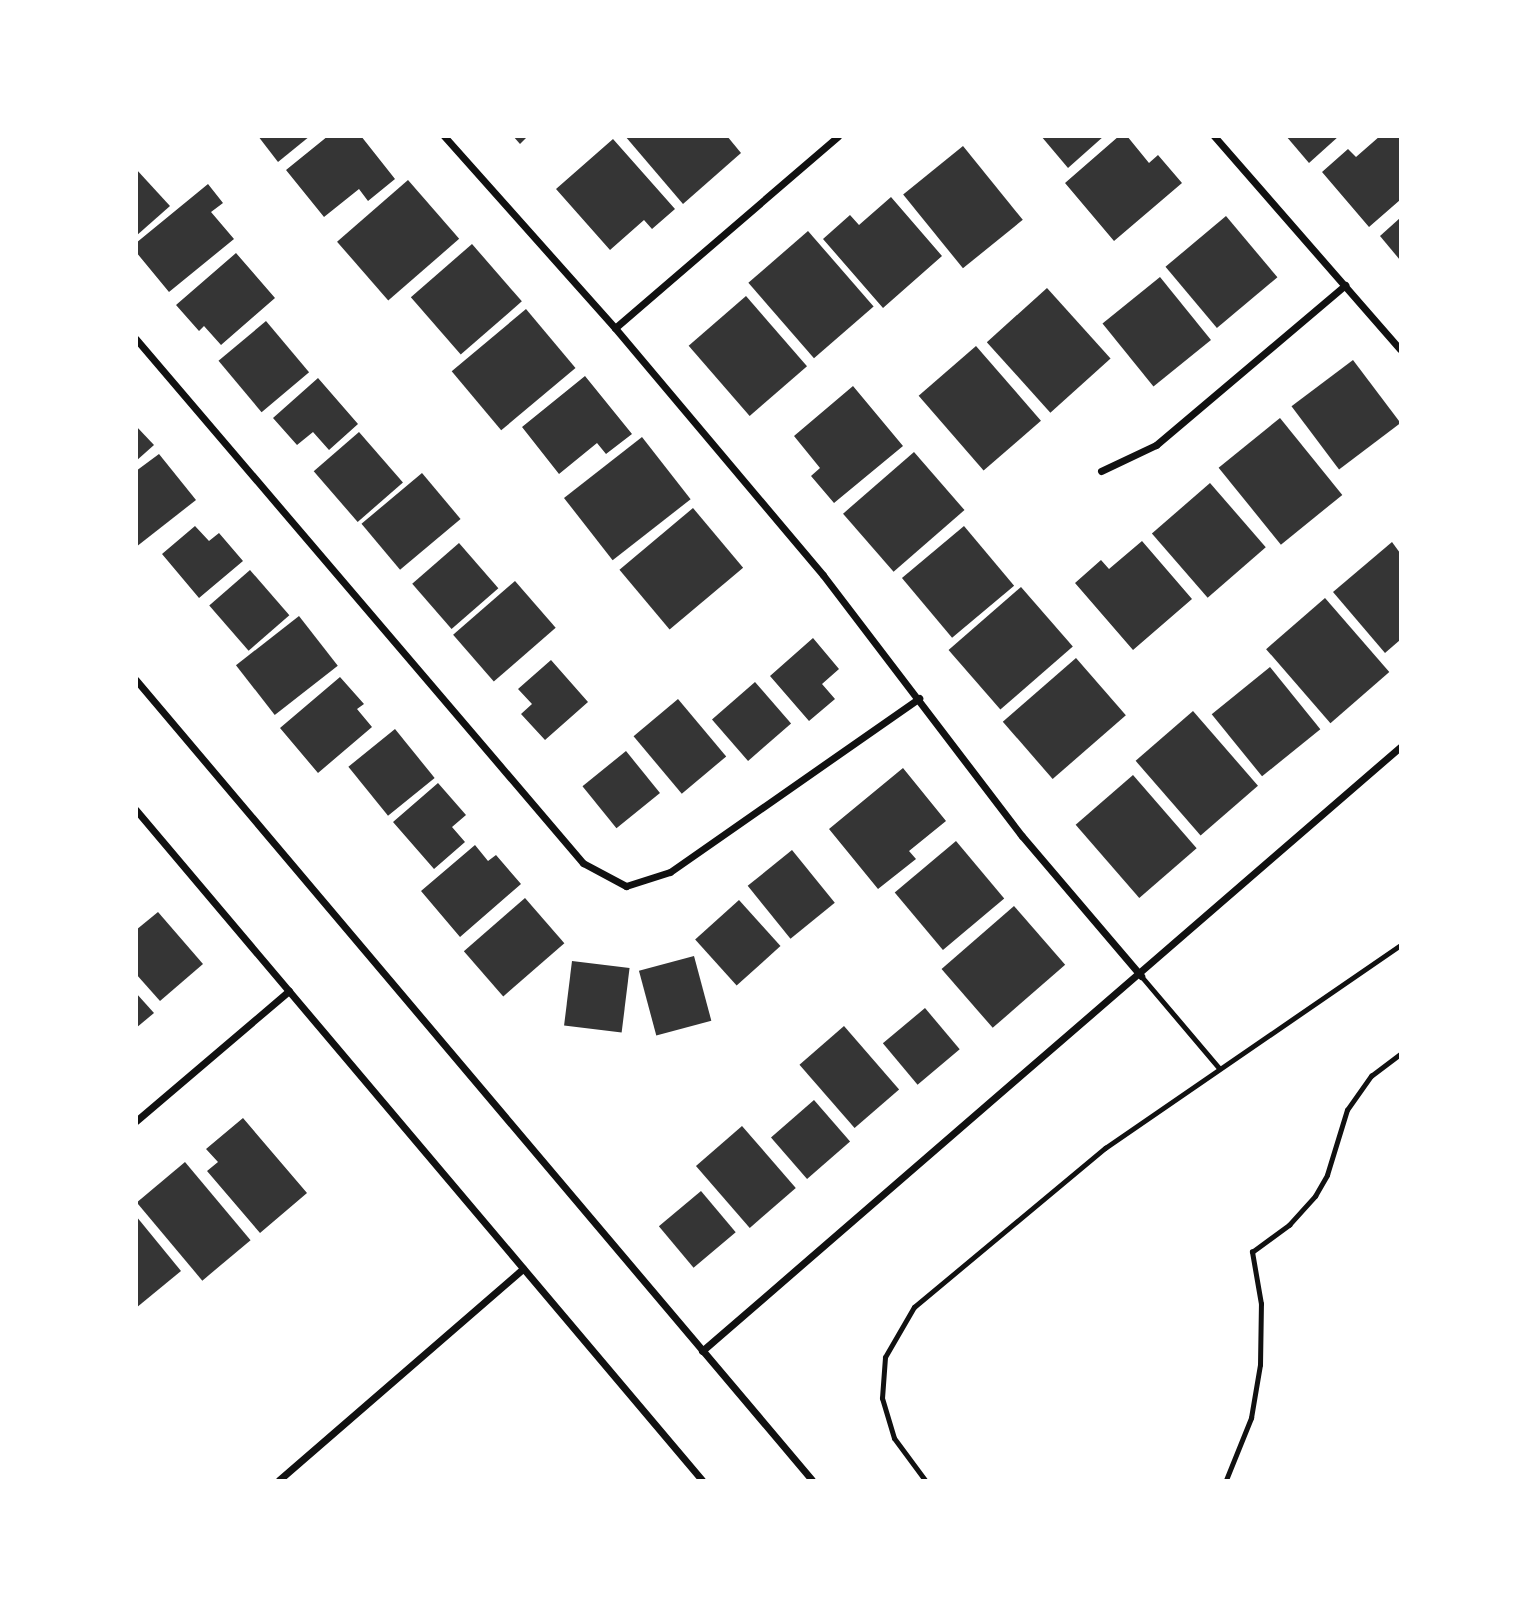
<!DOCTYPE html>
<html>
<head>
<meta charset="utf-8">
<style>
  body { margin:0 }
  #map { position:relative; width:1537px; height:1617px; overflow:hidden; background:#fff; font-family:Karla,sans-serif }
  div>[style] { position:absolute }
  .building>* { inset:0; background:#353535; transform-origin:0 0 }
  .path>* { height:4.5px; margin:-2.25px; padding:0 2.25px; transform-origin:2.25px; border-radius:2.25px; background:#111 }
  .service>* { height:5px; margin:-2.5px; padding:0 2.5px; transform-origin:2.5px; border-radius:2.5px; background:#111 }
  .minor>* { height:7px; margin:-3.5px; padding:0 3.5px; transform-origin:3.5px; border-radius:3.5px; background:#111 }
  span { translate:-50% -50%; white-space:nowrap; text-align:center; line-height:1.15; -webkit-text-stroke:5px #fff; paint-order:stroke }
  .frame { position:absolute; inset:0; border:138px solid #fff; pointer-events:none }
</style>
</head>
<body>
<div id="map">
  <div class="building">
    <div style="clip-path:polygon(258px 136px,310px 136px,278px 162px)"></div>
    <div style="clip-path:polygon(328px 136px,361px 136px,395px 179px,368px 201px,359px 189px,324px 217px,286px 170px)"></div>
    <div style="clip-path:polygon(513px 136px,528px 136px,520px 144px)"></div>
    <div style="clip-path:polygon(625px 136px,727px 136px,741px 153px,683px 204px)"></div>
    <div style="clip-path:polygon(1041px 136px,1104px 136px,1068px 168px)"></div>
    <div style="clip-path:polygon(1119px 136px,1127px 136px,1149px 163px,1158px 155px,1182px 183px,1114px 241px,1065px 183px)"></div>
    <div style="clip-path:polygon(1286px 136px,1339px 136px,1309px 163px)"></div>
    <div style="clip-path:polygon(1380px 136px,1400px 138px,1400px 200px,1369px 227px,1322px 172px,1348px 149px,1356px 157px)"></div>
    <div style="clip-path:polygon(613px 139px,675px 209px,652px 229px,644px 220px,610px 250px,556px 189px)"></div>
    <div style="left:963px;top:146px;width:95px;height:77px;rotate:51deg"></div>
    <div style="clip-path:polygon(136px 169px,170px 206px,136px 236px)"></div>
    <div style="left:408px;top:180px;width:78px;height:94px;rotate:49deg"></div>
    <div style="clip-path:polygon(208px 184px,223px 203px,211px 212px,234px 239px,169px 292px,136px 252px,136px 243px)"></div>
    <div style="clip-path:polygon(891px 197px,942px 256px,883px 308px,823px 239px,850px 215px,859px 225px)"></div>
    <div style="left:1226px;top:216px;width:80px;height:79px;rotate:50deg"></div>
    <div style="clip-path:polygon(1400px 218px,1400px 260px,1380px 236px)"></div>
    <div style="left:808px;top:231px;width:100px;height:79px;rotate:49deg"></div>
    <div style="left:472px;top:244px;width:76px;height:81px;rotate:49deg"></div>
    <div style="clip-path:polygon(236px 253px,275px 298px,221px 345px,204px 326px,199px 331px,176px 305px)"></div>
    <div style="left:1160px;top:277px;width:81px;height:74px;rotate:51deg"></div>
    <div style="left:1047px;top:288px;width:95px;height:81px;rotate:48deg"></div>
    <div style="left:746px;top:296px;width:93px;height:76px;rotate:49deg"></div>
    <div style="left:526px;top:309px;width:77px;height:97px;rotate:50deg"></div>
    <div style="left:266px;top:321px;width:67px;height:62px;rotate:50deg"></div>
    <div style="left:976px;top:346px;width:99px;height:76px;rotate:49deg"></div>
    <div style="left:1353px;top:360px;width:79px;height:77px;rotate:53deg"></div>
    <div style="clip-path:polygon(585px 376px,632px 434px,606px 454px,597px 443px,559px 474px,522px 427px)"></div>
    <div style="clip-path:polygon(318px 378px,358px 424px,329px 450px,313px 432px,297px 445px,273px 418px)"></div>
    <div style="clip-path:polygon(853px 386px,903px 446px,834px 503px,811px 476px,820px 468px,794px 436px)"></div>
    <div style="left:1280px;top:418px;width:99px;height:79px;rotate:51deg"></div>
    <div style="clip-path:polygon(136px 426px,154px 445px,136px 461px)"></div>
    <div style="left:359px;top:432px;width:67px;height:60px;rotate:49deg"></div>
    <div style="left:642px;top:437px;width:79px;height:99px;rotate:52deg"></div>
    <div style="left:914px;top:452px;width:77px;height:94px;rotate:49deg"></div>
    <div style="clip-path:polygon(159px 454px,196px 500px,136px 547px,136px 471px)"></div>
    <div style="left:422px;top:473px;width:60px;height:79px;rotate:50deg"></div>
    <div style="left:1210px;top:483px;width:85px;height:77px;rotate:49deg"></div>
    <div style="left:693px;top:508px;width:78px;height:96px;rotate:50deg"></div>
    <div style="clip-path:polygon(195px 526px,209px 541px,219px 533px,243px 561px,199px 598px,162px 554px)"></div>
    <div style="left:964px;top:526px;width:78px;height:81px;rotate:50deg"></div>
    <div style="clip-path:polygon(1142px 541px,1192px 599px,1133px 650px,1075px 583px,1101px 560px,1109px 569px)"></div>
    <div style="clip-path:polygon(1392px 542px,1400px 553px,1400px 640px,1385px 653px,1333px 592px)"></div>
    <div style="left:459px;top:543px;width:60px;height:62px;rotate:49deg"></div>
    <div style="left:250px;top:570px;width:60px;height:54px;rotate:49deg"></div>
    <div style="left:515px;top:581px;width:62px;height:82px;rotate:49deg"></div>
    <div style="left:1021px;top:587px;width:79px;height:96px;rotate:49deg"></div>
    <div style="left:1325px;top:598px;width:98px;height:78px;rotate:49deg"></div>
    <div style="left:299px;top:616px;width:63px;height:80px;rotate:52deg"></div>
    <div style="clip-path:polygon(813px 638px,839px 669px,822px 684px,835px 699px,809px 721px,770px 676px)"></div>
    <div style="left:1076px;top:658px;width:76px;height:97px;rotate:49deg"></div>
    <div style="clip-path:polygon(551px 660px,588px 702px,545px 740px,521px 714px,532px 704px,518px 689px)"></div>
    <div style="left:1270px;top:667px;width:80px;height:75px;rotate:51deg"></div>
    <div style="clip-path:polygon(340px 677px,364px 704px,357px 709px,372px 727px,318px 773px,280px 728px)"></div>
    <div style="left:755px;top:682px;width:55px;height:57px;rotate:49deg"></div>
    <div style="left:678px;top:699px;width:75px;height:58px;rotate:50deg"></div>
    <div style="left:1193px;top:711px;width:99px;height:76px;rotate:49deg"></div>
    <div style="left:395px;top:729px;width:63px;height:60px;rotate:51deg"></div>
    <div style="left:626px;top:751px;width:54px;height:56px;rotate:51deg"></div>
    <div style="clip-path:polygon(903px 768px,946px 821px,909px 851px,916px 859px,878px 889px,829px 829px)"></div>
    <div style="left:1133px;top:775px;width:97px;height:76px;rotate:49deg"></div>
    <div style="clip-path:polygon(438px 783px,466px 815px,452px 827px,465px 842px,434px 869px,393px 822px)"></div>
    <div style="left:956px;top:841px;width:75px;height:80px;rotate:50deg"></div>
    <div style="clip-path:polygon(475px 845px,488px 861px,496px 855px,521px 884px,460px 937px,421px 891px)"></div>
    <div style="left:792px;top:850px;width:68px;height:57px;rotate:51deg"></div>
    <div style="left:525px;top:898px;width:60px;height:81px;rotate:49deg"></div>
    <div style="left:739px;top:900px;width:62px;height:59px;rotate:48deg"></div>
    <div style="left:1014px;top:906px;width:78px;height:96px;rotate:49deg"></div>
    <div style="clip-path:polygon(158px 912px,203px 964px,160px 1001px,136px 974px,136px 930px)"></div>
    <div style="left:694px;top:956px;width:67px;height:57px;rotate:75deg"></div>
    <div style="left:572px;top:961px;width:58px;height:65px;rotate:7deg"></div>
    <div style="clip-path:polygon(136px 993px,154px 1013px,136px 1028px)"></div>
    <div style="left:925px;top:1008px;width:54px;height:55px;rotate:50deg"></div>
    <div style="left:844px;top:1026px;width:84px;height:59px;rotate:49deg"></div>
    <div style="left:814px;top:1100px;width:55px;height:57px;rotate:49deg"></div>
    <div style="clip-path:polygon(243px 1118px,307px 1193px,260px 1233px,207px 1171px,218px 1162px,206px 1149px)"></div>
    <div style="left:742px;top:1126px;width:82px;height:61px;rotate:49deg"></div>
    <div style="left:185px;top:1162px;width:102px;height:63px;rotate:50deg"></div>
    <div style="left:701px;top:1191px;width:54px;height:55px;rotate:50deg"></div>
    <div style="clip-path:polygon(136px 1216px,181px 1271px,136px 1308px)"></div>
  </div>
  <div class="path">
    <div style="left:1226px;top:1480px;width:67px;rotate:-68deg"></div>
    <div style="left:1251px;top:1418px;width:54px;rotate:-80.4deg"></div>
    <div style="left:1260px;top:1365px;width:61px;rotate:-89.1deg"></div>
    <div style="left:1261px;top:1304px;width:53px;rotate:-99.8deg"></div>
    <div style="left:1252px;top:1252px;width:46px;rotate:-36.1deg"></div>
    <div style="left:1289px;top:1225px;width:39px;rotate:-48deg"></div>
    <div style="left:1315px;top:1196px;width:24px;rotate:-60deg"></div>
    <div style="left:1327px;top:1175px;width:68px;rotate:-72.9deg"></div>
    <div style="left:1347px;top:1110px;width:42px;rotate:-54.8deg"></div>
    <div style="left:1371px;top:1076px;width:36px;rotate:-37deg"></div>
  </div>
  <div class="service">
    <div style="left:1141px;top:976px;width:121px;rotate:49.7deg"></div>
    <div style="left:925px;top:1480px;width:52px;rotate:-126.4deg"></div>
    <div style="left:894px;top:1438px;width:42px;rotate:-106.7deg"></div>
    <div style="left:882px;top:1398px;width:41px;rotate:-85.8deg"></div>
    <div style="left:885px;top:1357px;width:58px;rotate:-59.9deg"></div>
    <div style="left:914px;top:1307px;width:249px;rotate:-39.8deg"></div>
    <div style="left:1105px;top:1148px;width:358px;rotate:-34.5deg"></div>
  </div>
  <div class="minor">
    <div style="left:444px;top:136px;width:257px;rotate:48.3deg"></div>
    <div style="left:615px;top:328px;width:323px;rotate:49.9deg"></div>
    <div style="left:823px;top:575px;width:328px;rotate:52.7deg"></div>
    <div style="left:1022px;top:836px;width:184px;rotate:49.6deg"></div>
    <div style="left:1214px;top:136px;width:283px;rotate:48.9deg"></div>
    <div style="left:615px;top:328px;width:294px;rotate:-40.7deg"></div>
    <div style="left:136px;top:339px;width:689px;rotate:49.53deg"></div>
    <div style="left:583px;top:863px;width:49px;rotate:28.1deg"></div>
    <div style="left:626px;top:886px;width:46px;rotate:-17.7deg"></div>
    <div style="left:670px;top:872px;width:304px;rotate:-34.9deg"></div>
    <div style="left:1101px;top:471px;width:61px;rotate:-25.3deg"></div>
    <div style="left:1156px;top:445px;width:248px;rotate:-40.2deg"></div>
    <div style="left:136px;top:680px;width:1047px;rotate:49.8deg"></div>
    <div style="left:136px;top:810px;width:877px;rotate:49.81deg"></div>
    <div style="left:136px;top:1121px;width:201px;rotate:-40.4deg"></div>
    <div style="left:702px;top:1351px;width:923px;rotate:-40.87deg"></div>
    <div style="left:279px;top:1480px;width:323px;rotate:-40.9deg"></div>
  </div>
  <div class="frame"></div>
</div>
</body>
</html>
